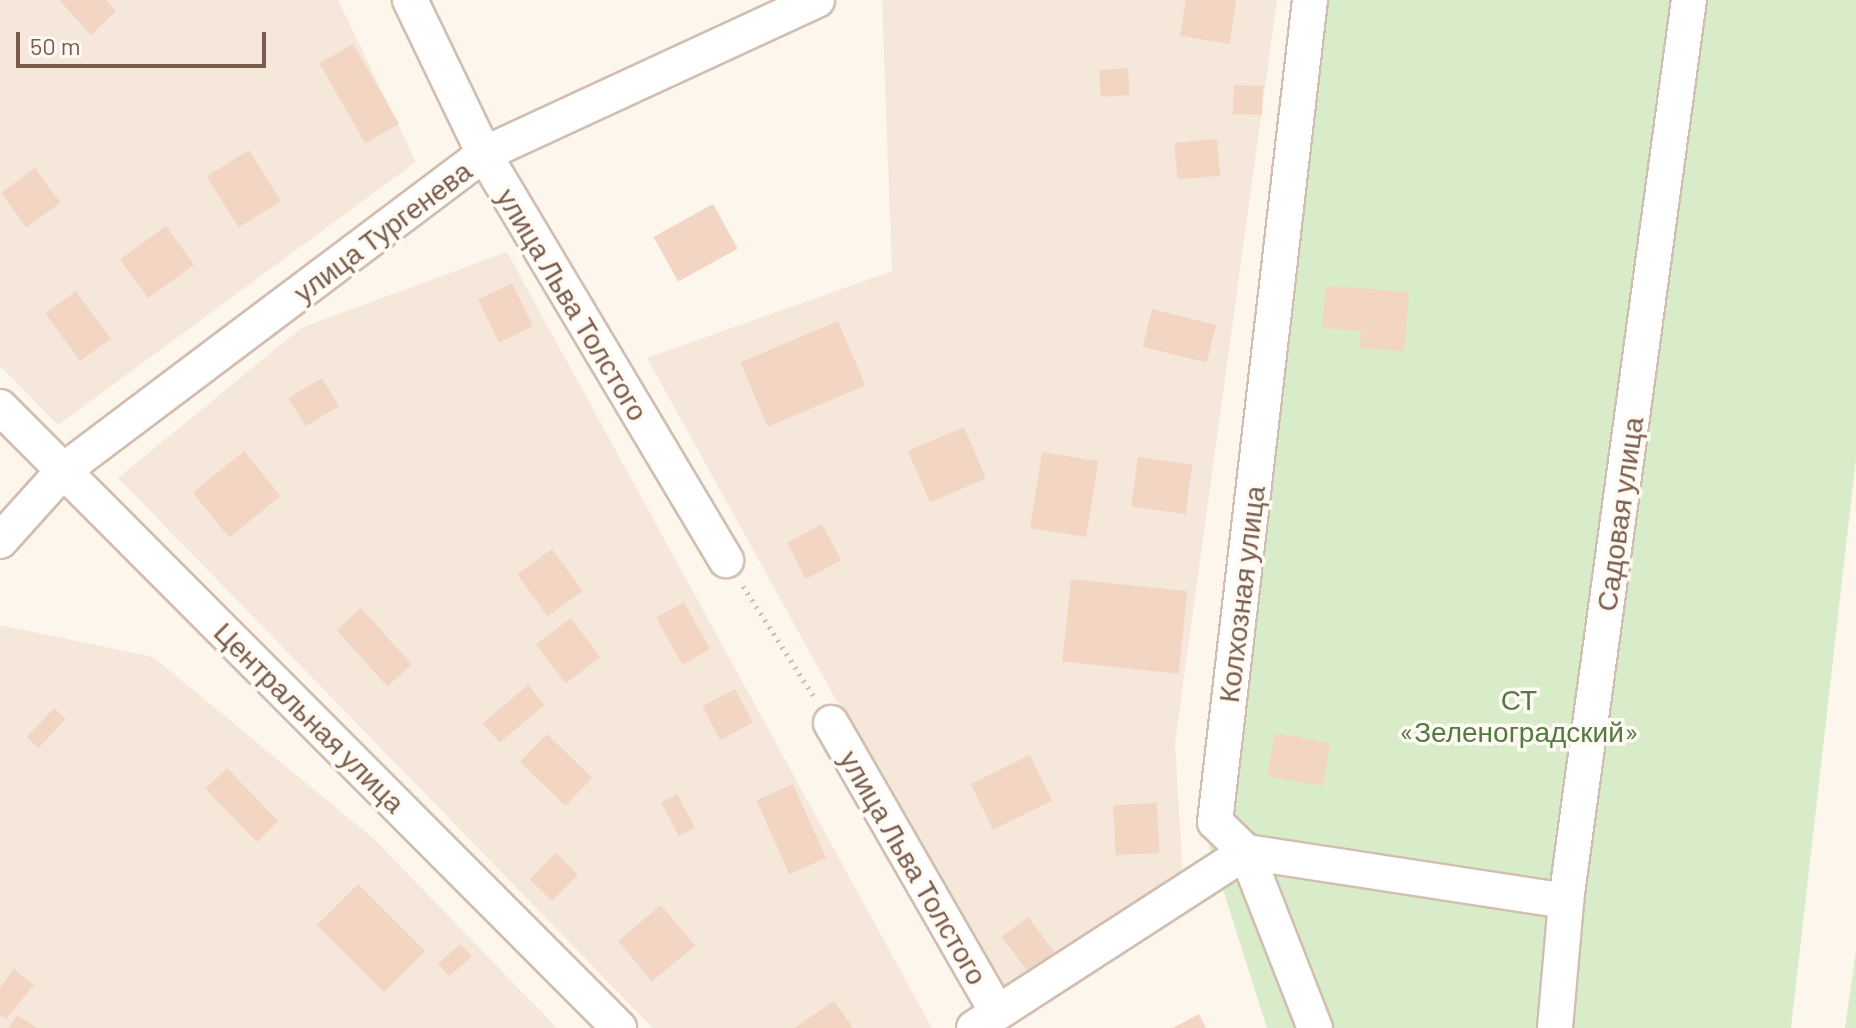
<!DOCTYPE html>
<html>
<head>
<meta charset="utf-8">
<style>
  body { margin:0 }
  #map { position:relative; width:1856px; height:1028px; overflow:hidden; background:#fdf6ec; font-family:Barlow,sans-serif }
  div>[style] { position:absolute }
  .residential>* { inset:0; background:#f5e8da }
  .green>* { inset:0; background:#d8ecc9 }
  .building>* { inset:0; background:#f3d5c3; transform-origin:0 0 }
  .path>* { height:5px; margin-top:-2.5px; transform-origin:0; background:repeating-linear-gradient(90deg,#d9b8a5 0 2px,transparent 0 8px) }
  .roads { filter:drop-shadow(2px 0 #d1beb0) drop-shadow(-2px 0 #d1beb0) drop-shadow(0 2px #d1beb0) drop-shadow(0 -2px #d1beb0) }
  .minor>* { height:34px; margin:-17px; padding:0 17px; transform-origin:17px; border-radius:17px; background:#fff }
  span { translate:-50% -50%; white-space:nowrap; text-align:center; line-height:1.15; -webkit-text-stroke:7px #fffaf3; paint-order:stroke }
  .street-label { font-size:28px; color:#7a5c4d }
  .park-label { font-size:28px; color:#537a41 }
  .scale { position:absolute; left:16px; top:32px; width:250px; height:36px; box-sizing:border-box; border:4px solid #7a5c4d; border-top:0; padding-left:10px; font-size:24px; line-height:28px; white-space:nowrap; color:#7a5c4d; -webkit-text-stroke:6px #fffaf3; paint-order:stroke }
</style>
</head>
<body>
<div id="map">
  <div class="residential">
    <div style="clip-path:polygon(0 0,338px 0,416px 162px,58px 425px,0 366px)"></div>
    <div style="clip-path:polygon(882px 0,1277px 0,1175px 743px,1183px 879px,997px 991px,647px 358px,892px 271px)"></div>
    <div style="clip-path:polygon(507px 252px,932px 1028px,653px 1028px,118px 478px,301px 328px)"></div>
    <div style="clip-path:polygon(0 625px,153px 657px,374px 839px,557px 1028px,0 1028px)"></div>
  </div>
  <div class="green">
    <div style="clip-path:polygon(1304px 0,1856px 0,1856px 458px,1791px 1028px,1267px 1028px,1198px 811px)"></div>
    <div style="clip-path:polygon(1856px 951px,1856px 1028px,1845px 1028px)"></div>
  </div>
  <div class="building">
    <div style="clip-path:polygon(59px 0,106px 0,116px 11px,91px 35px)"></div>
    <div style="clip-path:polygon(1186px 0,1236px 0,1230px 44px,1180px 36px)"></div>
    <div style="left:353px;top:44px;width:92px;height:39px;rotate:60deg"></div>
    <div style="left:1128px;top:68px;width:27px;height:29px;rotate:86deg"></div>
    <div style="left:1234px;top:85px;width:29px;height:29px;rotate:2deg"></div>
    <div style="left:1217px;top:139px;width:37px;height:43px;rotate:85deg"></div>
    <div style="left:249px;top:150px;width:60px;height:50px;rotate:58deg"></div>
    <div style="left:35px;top:168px;width:43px;height:42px;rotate:54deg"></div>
    <div style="left:713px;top:204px;width:51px;height:68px;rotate:61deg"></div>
    <div style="left:166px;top:226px;width:48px;height:57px;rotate:54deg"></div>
    <div style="left:512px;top:283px;width:48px;height:38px;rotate:64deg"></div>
    <div style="clip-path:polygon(1326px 286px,1409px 292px,1404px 351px,1360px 348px,1361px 331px,1322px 328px)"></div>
    <div style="left:76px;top:291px;width:59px;height:38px;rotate:54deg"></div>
    <div style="left:1152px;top:309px;width:66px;height:39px;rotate:14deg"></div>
    <div style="left:838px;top:321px;width:70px;height:106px;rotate:67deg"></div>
    <div style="left:322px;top:378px;width:33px;height:39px;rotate:59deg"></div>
    <div style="left:964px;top:427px;width:56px;height:61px;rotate:67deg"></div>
    <div style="left:244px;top:451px;width:58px;height:66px;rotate:51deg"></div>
    <div style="left:1042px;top:452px;width:57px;height:77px;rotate:9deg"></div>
    <div style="left:1138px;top:457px;width:55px;height:50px;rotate:8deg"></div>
    <div style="left:822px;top:524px;width:41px;height:40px;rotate:62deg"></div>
    <div style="left:552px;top:549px;width:52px;height:43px;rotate:54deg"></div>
    <div style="left:1071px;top:579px;width:117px;height:83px;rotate:6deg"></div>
    <div style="left:684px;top:602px;width:54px;height:32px;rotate:61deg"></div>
    <div style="left:361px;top:608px;width:76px;height:33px;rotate:48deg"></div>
    <div style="left:571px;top:618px;width:49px;height:44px;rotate:53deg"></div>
    <div style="left:528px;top:685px;width:26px;height:59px;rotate:50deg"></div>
    <div style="left:735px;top:689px;width:38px;height:37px;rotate:62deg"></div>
    <div style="left:54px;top:708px;width:16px;height:40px;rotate:43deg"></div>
    <div style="left:1275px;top:733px;width:56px;height:44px;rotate:10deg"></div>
    <div style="left:547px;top:734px;width:63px;height:39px;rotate:44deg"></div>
    <div style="left:1030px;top:755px;width:51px;height:66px;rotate:64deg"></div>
    <div style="left:227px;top:768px;width:74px;height:30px;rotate:46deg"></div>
    <div style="left:793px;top:784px;width:81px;height:40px;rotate:66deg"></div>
    <div style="left:677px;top:794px;width:38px;height:18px;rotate:62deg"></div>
    <div style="left:1157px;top:803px;width:50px;height:44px;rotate:87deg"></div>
    <div style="left:556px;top:853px;width:31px;height:37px;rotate:45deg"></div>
    <div style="left:358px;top:884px;width:95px;height:58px;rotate:45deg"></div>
    <div style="left:661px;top:905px;width:53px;height:56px;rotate:50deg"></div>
    <div style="left:1028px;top:917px;width:44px;height:33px;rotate:53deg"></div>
    <div style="left:461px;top:944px;width:17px;height:30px;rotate:50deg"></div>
    <div style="clip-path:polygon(14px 969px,34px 985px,6px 1019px,0 1014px,0 987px)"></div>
    <div style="clip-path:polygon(834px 1001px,853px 1028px,794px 1028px)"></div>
    <div style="clip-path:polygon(1199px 1014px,1206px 1028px,1173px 1028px)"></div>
    <div style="clip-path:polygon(17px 1015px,37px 1028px,8px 1028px)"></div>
  </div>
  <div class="path">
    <div style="left:743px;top:586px;width:130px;rotate:57.3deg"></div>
  </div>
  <div class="roads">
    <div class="minor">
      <div style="left:410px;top:0;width:171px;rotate:64.3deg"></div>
      <div style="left:484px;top:154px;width:473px;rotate:59.2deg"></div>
      <div style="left:0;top:407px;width:877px;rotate:45.09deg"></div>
      <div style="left:0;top:541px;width:96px;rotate:-48deg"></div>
      <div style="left:64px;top:470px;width:526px;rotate:-36.96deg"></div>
      <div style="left:484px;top:154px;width:367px;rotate:-24.8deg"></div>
      <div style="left:831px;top:723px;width:333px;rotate:60.1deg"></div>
      <div style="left:974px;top:1028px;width:324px;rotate:-32.9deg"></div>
      <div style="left:1246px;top:852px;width:43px;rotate:-135.9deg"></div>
      <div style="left:1215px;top:822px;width:827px;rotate:-83.41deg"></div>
      <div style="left:1315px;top:1028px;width:189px;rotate:-111.4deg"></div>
      <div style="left:1246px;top:852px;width:324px;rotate:8.7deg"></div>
      <div style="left:1555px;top:1028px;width:127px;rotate:-85deg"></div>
      <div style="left:1566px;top:901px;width:909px;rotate:-82.23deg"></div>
    </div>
  </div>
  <div class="street-label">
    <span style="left:382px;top:231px;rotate:-37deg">улица Тургенева</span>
    <span style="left:573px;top:304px;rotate:59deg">улица Льва Толстого</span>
    <span style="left:1619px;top:514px;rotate:-82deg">Садовая улица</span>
    <span style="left:1241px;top:594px;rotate:-83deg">Колхозная улица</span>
    <span style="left:310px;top:717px;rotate:45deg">Центральная улица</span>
    <span style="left:914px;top:867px;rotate:60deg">улица Льва Толстого</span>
  </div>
  <div class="park-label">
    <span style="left:1519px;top:715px">СТ<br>«Зеленоградский»</span>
  </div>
  <div class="scale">50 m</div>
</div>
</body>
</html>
